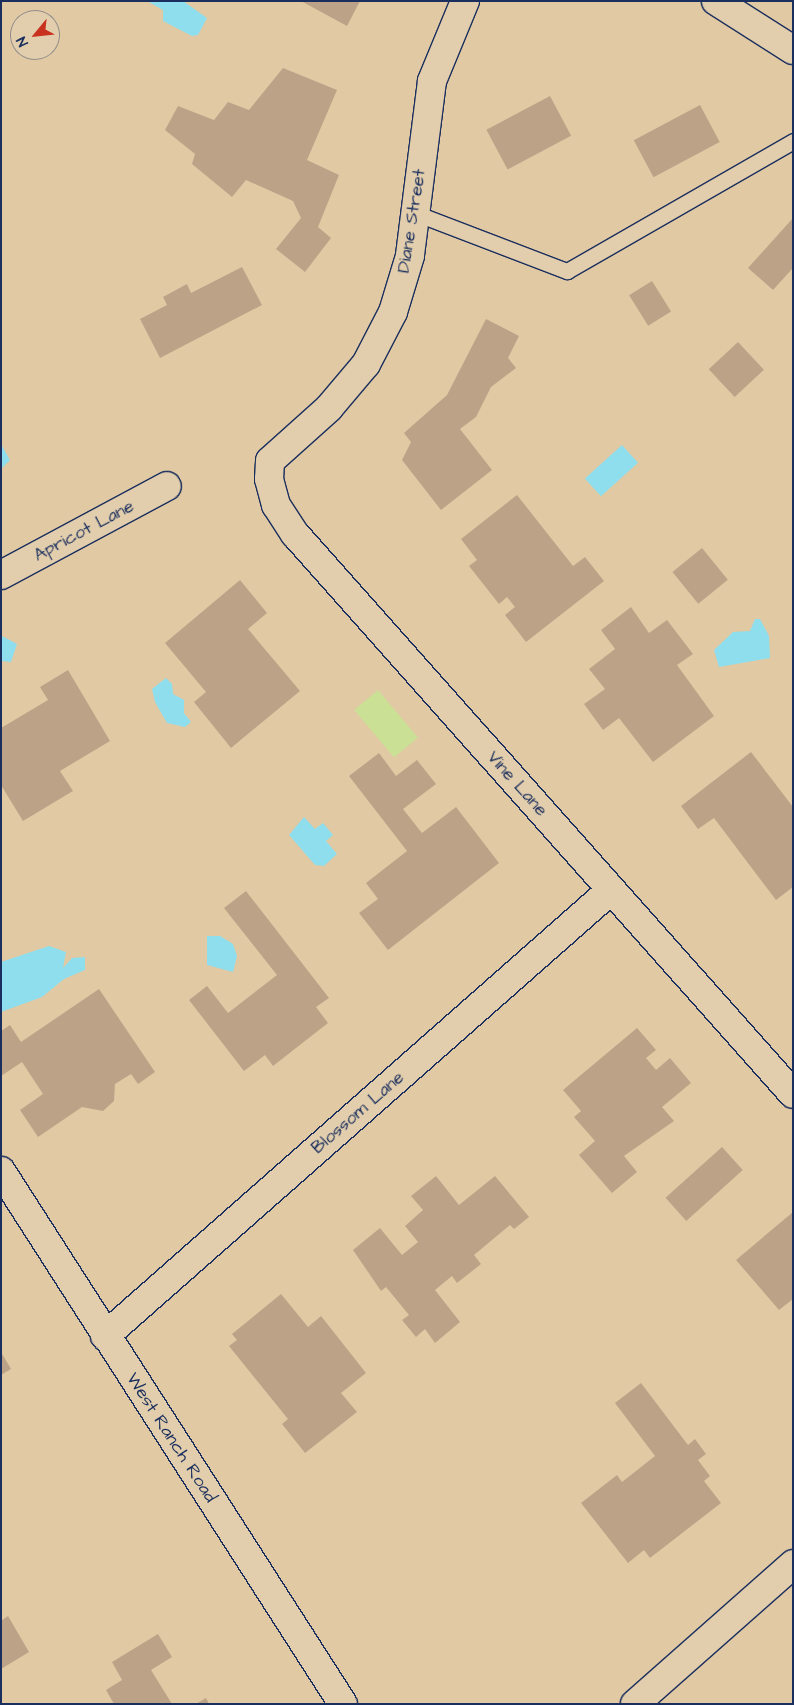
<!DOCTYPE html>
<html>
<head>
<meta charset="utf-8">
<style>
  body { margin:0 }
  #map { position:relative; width:794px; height:1705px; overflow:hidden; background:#e1c9a4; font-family:"Architects Daughter",sans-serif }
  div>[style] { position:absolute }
  .green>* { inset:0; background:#c9e095; transform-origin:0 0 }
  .water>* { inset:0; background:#8fdeed; transform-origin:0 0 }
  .building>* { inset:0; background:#bca388; transform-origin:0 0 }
  .roads { filter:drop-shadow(1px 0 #1b2f5e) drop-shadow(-1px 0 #1b2f5e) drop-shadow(0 1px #1b2f5e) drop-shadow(0 -1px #1b2f5e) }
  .lane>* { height:15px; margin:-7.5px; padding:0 7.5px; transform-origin:7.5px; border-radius:7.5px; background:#e2ceac }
  .street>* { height:28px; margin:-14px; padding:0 14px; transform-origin:14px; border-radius:14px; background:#e2ceac }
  span { translate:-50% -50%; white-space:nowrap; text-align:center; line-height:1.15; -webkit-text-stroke:5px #e2ceac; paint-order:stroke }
  .street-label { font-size:18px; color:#1b2f5e }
  .frame { position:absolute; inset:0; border:2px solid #1b2f5e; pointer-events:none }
  .north { position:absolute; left:10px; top:10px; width:50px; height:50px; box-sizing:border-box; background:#e2ceac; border:1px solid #928e8d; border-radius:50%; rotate:242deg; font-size:14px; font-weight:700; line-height:20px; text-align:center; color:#1b2f5e }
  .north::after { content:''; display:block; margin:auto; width:18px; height:22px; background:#c8321e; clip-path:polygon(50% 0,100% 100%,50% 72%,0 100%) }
</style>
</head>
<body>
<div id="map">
  <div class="green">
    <div style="left:378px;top:690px;width:62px;height:31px;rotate:50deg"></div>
  </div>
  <div class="water">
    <div style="clip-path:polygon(147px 1px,183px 1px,207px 18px,198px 35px,192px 36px,163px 21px,163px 10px)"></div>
    <div style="clip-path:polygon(1px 444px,10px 460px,1px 469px)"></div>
    <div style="left:622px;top:445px;width:24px;height:50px;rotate:48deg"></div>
    <div style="clip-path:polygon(755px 619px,760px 619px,769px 636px,770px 658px,719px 667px,714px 650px,733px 632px,750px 631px)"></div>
    <div style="clip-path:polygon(2px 636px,17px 644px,11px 662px,1px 661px)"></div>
    <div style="clip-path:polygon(166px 678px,172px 684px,173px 694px,184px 700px,184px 713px,191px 722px,185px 727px,167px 723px,155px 702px,152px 689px)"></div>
    <div style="clip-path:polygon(304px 817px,315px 829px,323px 823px,333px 835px,326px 841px,337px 854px,324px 866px,315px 865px,289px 835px)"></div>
    <div style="clip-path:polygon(207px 936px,220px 936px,233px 944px,237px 956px,233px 972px,207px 965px)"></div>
    <div style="clip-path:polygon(49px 946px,66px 952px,63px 968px,72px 958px,85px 957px,85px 970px,64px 979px,42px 997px,1px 1012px,1px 962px)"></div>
  </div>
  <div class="building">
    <div style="clip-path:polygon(301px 1px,360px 1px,347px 26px)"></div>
    <div style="clip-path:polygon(283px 68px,337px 90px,307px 160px,339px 175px,318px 227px,331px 238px,305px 272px,276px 249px,301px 218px,293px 201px,246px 180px,232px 197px,192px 164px,195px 154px,165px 130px,178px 106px,214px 120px,228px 102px,249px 110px)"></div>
    <div style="left:550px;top:96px;width:45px;height:72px;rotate:62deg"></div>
    <div style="left:700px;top:105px;width:42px;height:75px;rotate:62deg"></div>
    <div style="clip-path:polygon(793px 218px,793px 268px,773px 290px,748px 268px)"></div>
    <div style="clip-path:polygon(242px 267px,262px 305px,160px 358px,140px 319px,167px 305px,163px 297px,187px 284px,191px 293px)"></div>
    <div style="left:652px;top:281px;width:36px;height:27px;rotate:58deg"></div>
    <div style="clip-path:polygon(486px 319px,519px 336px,508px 358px,516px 368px,491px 387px,476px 417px,460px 429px,492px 470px,441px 510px,402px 460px,411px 442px,404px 433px,447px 395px)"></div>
    <div style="left:738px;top:342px;width:38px;height:40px;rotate:47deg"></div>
    <div style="clip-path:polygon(517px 495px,573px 566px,585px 557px,604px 581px,526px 642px,505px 615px,515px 607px,507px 597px,499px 604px,469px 566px,477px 560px,461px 539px)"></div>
    <div style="left:702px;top:548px;width:41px;height:38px;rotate:51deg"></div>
    <div style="clip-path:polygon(240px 580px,267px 613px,248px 629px,300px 691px,231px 748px,194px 702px,206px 692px,165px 643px)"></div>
    <div style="clip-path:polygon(631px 607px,649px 633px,667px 620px,693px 654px,677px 665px,714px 716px,653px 762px,619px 718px,603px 730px,584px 704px,605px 689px,589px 669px,615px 649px,601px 630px)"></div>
    <div style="clip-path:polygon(68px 670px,110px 741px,60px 771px,73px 791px,23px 821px,1px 785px,1px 728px,48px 700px,40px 687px)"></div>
    <div style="clip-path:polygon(751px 752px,793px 807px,793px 887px,776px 900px,714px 818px,698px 829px,681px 806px)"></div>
    <div style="clip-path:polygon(379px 753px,396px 776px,417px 760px,436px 784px,403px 809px,422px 833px,456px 807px,499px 863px,388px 950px,359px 913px,378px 899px,366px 883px,407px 851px,349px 776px)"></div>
    <div style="clip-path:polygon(246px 891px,329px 998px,316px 1007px,328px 1023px,273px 1066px,265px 1055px,244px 1071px,189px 1000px,207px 986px,228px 1013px,277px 975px,224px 908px)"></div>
    <div style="clip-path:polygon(99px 989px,155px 1072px,138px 1084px,131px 1074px,115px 1084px,114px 1101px,103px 1111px,82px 1107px,38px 1137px,20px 1110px,43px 1094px,22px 1062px,1px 1076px,1px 1031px,10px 1025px,21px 1042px)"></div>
    <div style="clip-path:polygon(637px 1028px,656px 1050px,646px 1058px,656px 1070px,670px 1058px,691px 1083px,662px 1107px,674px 1121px,624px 1156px,637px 1172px,612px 1193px,579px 1155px,595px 1141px,574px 1117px,581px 1111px,563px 1090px)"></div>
    <div style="left:722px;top:1147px;width:31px;height:76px;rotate:48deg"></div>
    <div style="clip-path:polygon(436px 1176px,459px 1205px,495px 1176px,529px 1217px,514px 1229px,510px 1225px,474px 1255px,481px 1264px,457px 1283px,452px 1276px,435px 1290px,460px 1322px,435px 1343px,425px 1329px,416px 1337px,402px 1320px,409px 1315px,386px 1287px,381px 1291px,353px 1250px,380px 1228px,402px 1255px,418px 1242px,405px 1226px,423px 1210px,411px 1196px)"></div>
    <div style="clip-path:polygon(793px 1212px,793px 1299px,779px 1310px,736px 1260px)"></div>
    <div style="clip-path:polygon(281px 1294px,308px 1327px,321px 1316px,366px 1373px,341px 1393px,357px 1412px,305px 1453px,282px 1424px,288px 1419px,229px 1346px,237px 1340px,232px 1334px)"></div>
    <div style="clip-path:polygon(1px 1352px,11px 1369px,1px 1375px)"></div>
    <div style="clip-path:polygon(641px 1383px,688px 1445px,695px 1439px,706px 1454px,698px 1460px,710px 1476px,704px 1481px,721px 1503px,650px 1558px,644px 1550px,628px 1563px,581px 1503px,617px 1475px,622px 1482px,655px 1456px,615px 1403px)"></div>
    <div style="clip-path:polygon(8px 1616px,29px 1652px,1px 1669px,1px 1621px)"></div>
    <div style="clip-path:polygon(158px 1634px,172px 1657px,151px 1670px,172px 1704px,114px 1704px,106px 1690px,122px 1680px,112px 1662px)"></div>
    <div style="clip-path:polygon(206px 1698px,209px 1704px,196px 1704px)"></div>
  </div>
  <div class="roads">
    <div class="lane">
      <div style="left:415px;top:213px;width:163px;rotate:20.9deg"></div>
      <div style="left:567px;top:271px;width:261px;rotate:-29.9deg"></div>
    </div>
    <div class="street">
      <div style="left:465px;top:1px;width:87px;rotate:112.4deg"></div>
      <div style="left:432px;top:81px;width:176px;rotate:97.2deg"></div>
      <div style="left:410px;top:256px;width:59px;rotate:106.9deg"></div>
      <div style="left:393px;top:312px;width:59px;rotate:117.4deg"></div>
      <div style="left:366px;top:364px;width:57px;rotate:130.1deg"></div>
      <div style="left:329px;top:408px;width:79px;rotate:138.1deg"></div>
      <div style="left:270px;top:461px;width:18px;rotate:93deg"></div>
      <div style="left:269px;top:479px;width:27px;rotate:75deg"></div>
      <div style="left:276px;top:505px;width:35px;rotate:57deg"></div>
      <div style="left:295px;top:534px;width:749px;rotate:48.35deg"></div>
      <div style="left:716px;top:1px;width:91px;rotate:32.5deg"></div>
      <div style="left:1px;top:575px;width:188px;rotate:-28.2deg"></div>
      <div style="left:1px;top:1171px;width:633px;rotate:57.31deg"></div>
      <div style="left:105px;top:1336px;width:675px;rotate:-41.39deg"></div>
      <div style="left:635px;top:1704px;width:211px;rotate:-41.5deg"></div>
    </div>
  </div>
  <div class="street-label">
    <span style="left:412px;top:221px;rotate:-81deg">Diane Street</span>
    <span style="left:84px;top:531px;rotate:-28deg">Apricot Lane</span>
    <span style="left:517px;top:784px;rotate:48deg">Vine Lane</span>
    <span style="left:358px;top:1113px;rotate:-41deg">Blossom Lane</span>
    <span style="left:171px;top:1438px;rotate:57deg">West Ranch Road</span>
  </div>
  <div class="frame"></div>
  <div class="north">N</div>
</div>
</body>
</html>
